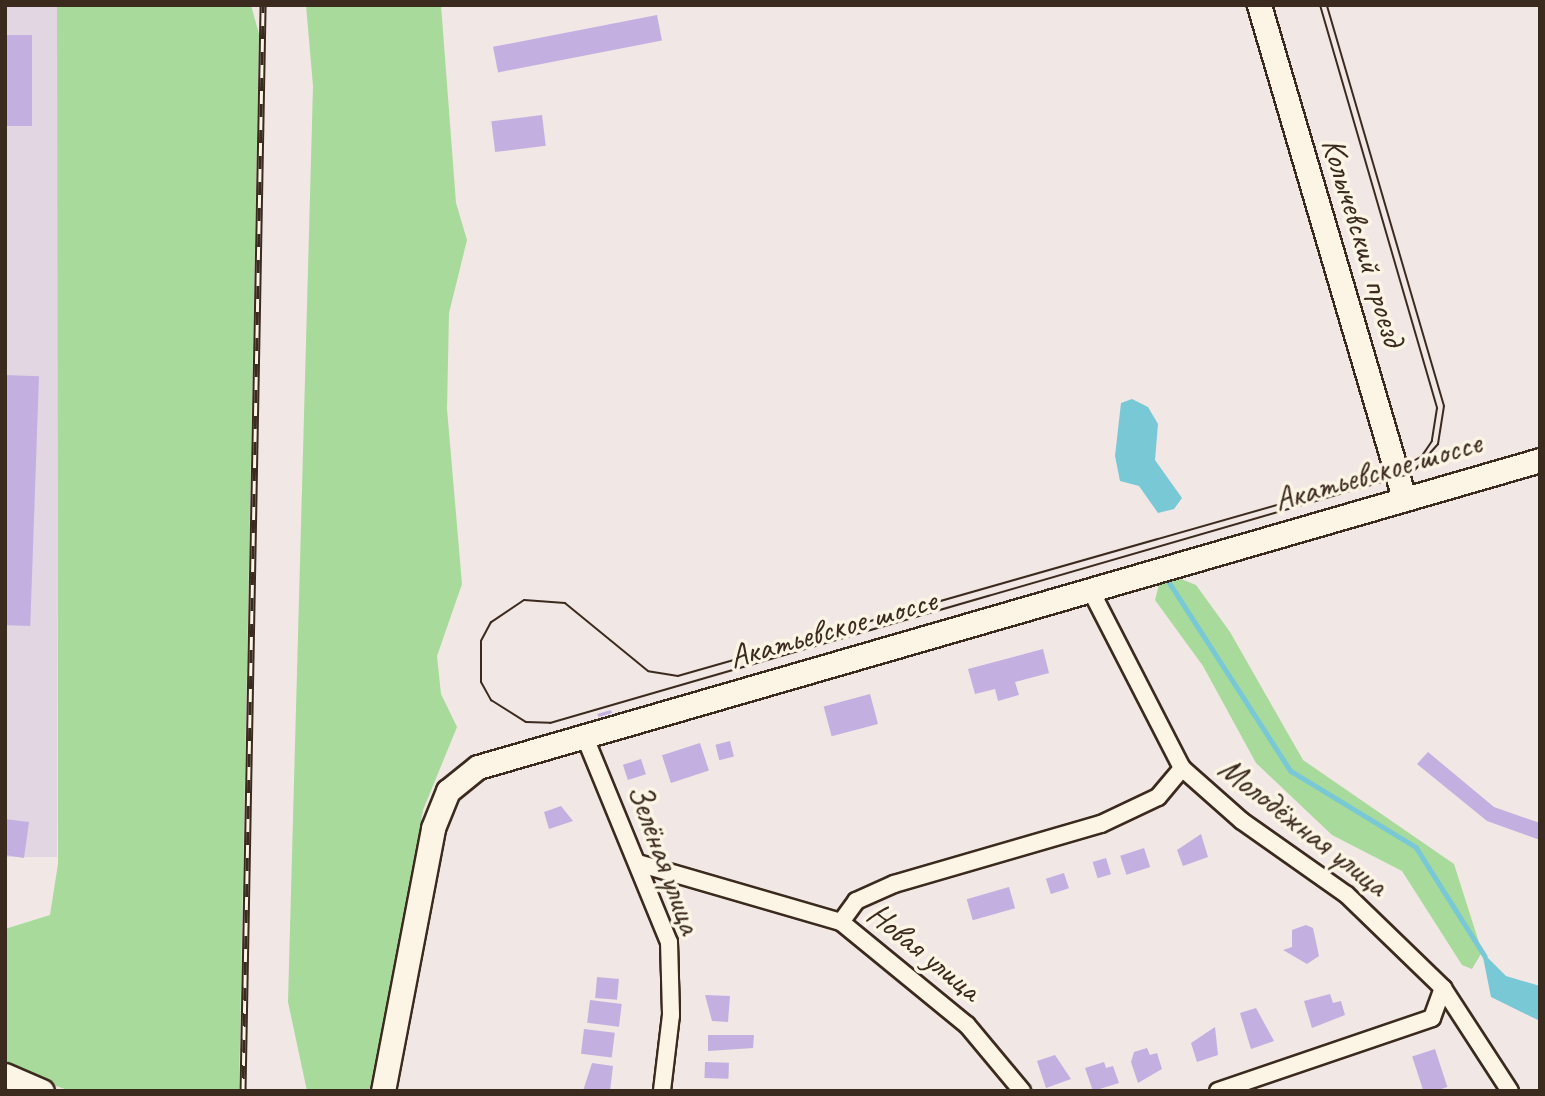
<!DOCTYPE html>
<html>
<head>
<meta charset="utf-8">
<style>
  body { margin:0 }
  #map { position:relative; width:1545px; height:1096px; overflow:hidden; background:#f1e7e4; font-family:Caveat,sans-serif }
  div>[style] { position:absolute }
  .built>* { inset:0; background:#e3d6e3; transform-origin:0 0 }
  .green>* { inset:0; background:#a8da9b }
  .water>* { inset:0; background:#79c8d6 }
  .stream>* { height:4.5px; margin:-2.25px; padding:0 2.25px; transform-origin:2.25px; border-radius:2.25px; background:#79c8d6 }
  .building>* { inset:0; background:#c3b0e0; transform-origin:0 0 }
  .roads { filter:drop-shadow(2px 0 #3b2a1e) drop-shadow(-2px 0 #3b2a1e) drop-shadow(0 2px #3b2a1e) drop-shadow(0 -2px #3b2a1e) }
  .street>* { height:16px; margin:-8px; padding:0 8px; transform-origin:8px; border-radius:8px; background:#fcf5e5 }
  .secondary>* { height:23px; margin:-11.5px; padding:0 11.5px; transform-origin:11.5px; border-radius:11.5px; background:#fcf5e5 }
  .tram>* { height:2px; margin:-1px; padding:0 1px; transform-origin:1px; border-radius:1px; background:#3b2a1e }
  .rail>* { height:7px; margin-top:-3.5px; transform-origin:0; background:repeating-linear-gradient(90deg,#fcf5e5 0 13px,#3b2a1e 0 26px); box-sizing:border-box; border-block:2px solid #3b2a1e }
  span { translate:-50% -50%; white-space:nowrap; text-align:center; line-height:1.15; -webkit-text-stroke:7px #fcf5e5; paint-order:stroke }
  .street-label { font-size:33px; color:#3b2a1e }
  .frame { position:absolute; inset:0; border:7px solid #3b2a1e; pointer-events:none }
</style>
</head>
<body>
<div id="map">
  <div class="built">
    <div style="left:5px;top:5px;width:52px;height:852px"></div>
  </div>
  <div class="green">
    <div style="clip-path:polygon(57px 5px,251px 5px,259px 34px,239px 1091px,70px 1091px,5px 1067px,5px 929px,50px 915px,58px 864px)"></div>
    <div style="clip-path:polygon(306px 5px,441px 5px,456px 203px,467px 240px,449px 313px,447px 409px,462px 584px,437px 656px,441px 694px,457px 727px,423px 810px,374px 1091px,307px 1091px,288px 1002px,313px 86px)"></div>
    <div style="clip-path:polygon(1176px 577px,1196px 585px,1230px 632px,1303px 760px,1454px 864px,1482px 952px,1472px 969px,1462px 965px,1402px 871px,1332px 835px,1256px 763px,1203px 666px,1155px 600px,1160px 581px)"></div>
  </div>
  <div class="water">
    <div style="clip-path:polygon(1132px 399px,1148px 407px,1158px 424px,1155px 460px,1182px 498px,1174px 509px,1158px 513px,1139px 486px,1120px 481px,1115px 456px,1121px 403px)"></div>
    <div style="clip-path:polygon(1482px 952px,1506px 976px,1540px 986px,1540px 1021px,1491px 997px)"></div>
  </div>
  <div class="stream">
    <div style="left:1169px;top:582px;width:225px;rotate:57.2deg"></div>
    <div style="left:1291px;top:771px;width:146px;rotate:31.3deg"></div>
    <div style="left:1416px;top:847px;width:129px;rotate:57.7deg"></div>
  </div>
  <div class="building">
    <div style="left:657px;top:15px;width:26px;height:167px;rotate:79deg"></div>
    <div style="left:5px;top:35px;width:27px;height:91px"></div>
    <div style="left:542px;top:115px;width:31px;height:51px;rotate:83deg"></div>
    <div style="left:5px;top:375px;width:34px;height:250px;rotate:2deg"></div>
    <div style="clip-path:polygon(1043px 649px,1049px 673px,1015px 682px,1019px 695px,998px 701px,995px 689px,975px 694px,968px 669px)"></div>
    <div style="left:870px;top:694px;width:31px;height:48px;rotate:75deg"></div>
    <div style="clip-path:polygon(611px 710px,612px 713px,599px 717px,597px 714px)"></div>
    <div style="left:730px;top:741px;width:16px;height:15px;rotate:76deg"></div>
    <div style="left:700px;top:743px;width:29px;height:40px;rotate:72deg"></div>
    <div style="clip-path:polygon(1428px 752px,1494px 807px,1540px 823px,1540px 840px,1487px 821px,1417px 764px)"></div>
    <div style="left:641px;top:759px;width:16px;height:19px;rotate:72deg"></div>
    <div style="clip-path:polygon(561px 806px,573px 821px,549px 829px,544px 812px)"></div>
    <div style="clip-path:polygon(5px 819px,29px 822px,24px 858px,5px 855px)"></div>
    <div style="clip-path:polygon(1201px 834px,1208px 857px,1183px 866px,1177px 850px)"></div>
    <div style="left:1144px;top:848px;width:20px;height:25px;rotate:72deg"></div>
    <div style="left:1106px;top:858px;width:17px;height:14px;rotate:73deg"></div>
    <div style="left:1064px;top:873px;width:16px;height:19px;rotate:72deg"></div>
    <div style="left:1009px;top:887px;width:22px;height:44px;rotate:74deg"></div>
    <div style="clip-path:polygon(1306px 925px,1313px 928px,1319px 956px,1307px 964px,1283px 950px,1292px 947px,1292px 930px)"></div>
    <div style="left:597px;top:977px;width:22px;height:21px;rotate:5deg"></div>
    <div style="clip-path:polygon(1330px 994px,1333px 1003px,1341px 1001px,1345px 1015px,1312px 1028px,1304px 1001px)"></div>
    <div style="clip-path:polygon(705px 995px,730px 996px,728px 1022px,712px 1021px)"></div>
    <div style="left:590px;top:1000px;width:32px;height:23px;rotate:7deg"></div>
    <div style="clip-path:polygon(1256px 1008px,1274px 1041px,1251px 1049px,1240px 1013px)"></div>
    <div style="clip-path:polygon(1215px 1027px,1218px 1055px,1197px 1062px,1191px 1043px)"></div>
    <div style="left:584px;top:1029px;width:31px;height:25px;rotate:7deg"></div>
    <div style="clip-path:polygon(708px 1035px,754px 1035px,753px 1048px,708px 1051px)"></div>
    <div style="clip-path:polygon(1147px 1048px,1150px 1055px,1157px 1053px,1162px 1069px,1138px 1083px,1131px 1062px,1134px 1052px)"></div>
    <div style="left:1435px;top:1049px;width:40px;height:24px;rotate:72deg"></div>
    <div style="clip-path:polygon(1055px 1055px,1071px 1079px,1046px 1088px,1037px 1061px)"></div>
    <div style="left:705px;top:1062px;width:24px;height:16px;rotate:2deg"></div>
    <div style="clip-path:polygon(1104px 1062px,1106px 1068px,1113px 1066px,1119px 1083px,1093px 1091px,1085px 1068px)"></div>
    <div style="clip-path:polygon(592px 1063px,613px 1066px,610px 1091px,583px 1091px)"></div>
  </div>
  <div class="roads">
    <div class="street">
      <div style="left:1090px;top:589px;width:201px;rotate:62.8deg"></div>
      <div style="left:1182px;top:768px;width:80px;rotate:41.5deg"></div>
      <div style="left:1242px;top:821px;width:128px;rotate:35.2deg"></div>
      <div style="left:1347px;top:895px;width:134px;rotate:44.1deg"></div>
      <div style="left:1443px;top:988px;width:123px;rotate:57deg"></div>
      <div style="left:584px;top:735px;width:224px;rotate:67.7deg"></div>
      <div style="left:669px;top:942px;width:73px;rotate:88.4deg"></div>
      <div style="left:671px;top:1015px;width:77px;rotate:96.8deg"></div>
      <div style="left:641px;top:864px;width:208px;rotate:16.2deg"></div>
      <div style="left:841px;top:922px;width:163px;rotate:39.3deg"></div>
      <div style="left:967px;top:1025px;width:86px;rotate:50.2deg"></div>
      <div style="left:841px;top:922px;width:26px;rotate:-54deg"></div>
      <div style="left:856px;top:901px;width:42px;rotate:-24.1deg"></div>
      <div style="left:894px;top:884px;width:216px;rotate:-16.2deg"></div>
      <div style="left:1101px;top:824px;width:63px;rotate:-25.3deg"></div>
      <div style="left:1158px;top:797px;width:38px;rotate:-50deg"></div>
      <div style="left:1218px;top:1091px;width:226px;rotate:-18.8deg"></div>
      <div style="left:1432px;top:1018px;width:32px;rotate:-70deg"></div>
    </div>
    <div class="secondary">
      <div style="left:1259px;top:5px;width:514px;rotate:73.61deg"></div>
      <div style="left:5px;top:1075px;width:40px;rotate:23.4deg"></div>
      <div style="left:383px;top:1091px;width:268px;rotate:-79.2deg"></div>
      <div style="left:433px;top:828px;width:40px;rotate:-68deg"></div>
      <div style="left:448px;top:791px;width:38px;rotate:-39deg"></div>
      <div style="left:478px;top:767px;width:1105px;rotate:-16.12deg"></div>
    </div>
  </div>
  <div class="tram">
    <div style="left:1320px;top:5px;width:420px;rotate:73.8deg"></div>
    <div style="left:1437px;top:408px;width:33px;rotate:99deg"></div>
    <div style="left:1432px;top:441px;width:18px;rotate:124deg"></div>
    <div style="left:1422px;top:456px;width:30px;rotate:150deg"></div>
    <div style="left:1396px;top:471px;width:747px;rotate:164.07deg"></div>
    <div style="left:678px;top:676px;width:30px;rotate:-171deg"></div>
    <div style="left:648px;top:671px;width:107px;rotate:-140.7deg"></div>
    <div style="left:565px;top:603px;width:41px;rotate:-175.8deg"></div>
    <div style="left:524px;top:600px;width:40px;rotate:146deg"></div>
    <div style="left:491px;top:622px;width:21px;rotate:118deg"></div>
    <div style="left:481px;top:641px;width:41px;rotate:90deg"></div>
    <div style="left:481px;top:682px;width:21px;rotate:61deg"></div>
    <div style="left:491px;top:700px;width:41px;rotate:32.2deg"></div>
    <div style="left:526px;top:722px;width:24px;rotate:2deg"></div>
    <div style="left:550px;top:723px;width:898px;rotate:-16.17deg"></div>
    <div style="left:1412px;top:473px;width:39px;rotate:-48deg"></div>
    <div style="left:1438px;top:444px;width:38px;rotate:-81deg"></div>
    <div style="left:1444px;top:406px;width:418px;rotate:-106.3deg"></div>
  </div>
  <div class="rail">
    <div style="left:243px;top:1091px;width:1086px;rotate:-88.94deg"></div>
  </div>
  <div class="street-label">
    <span style="left:1363px;top:242px;rotate:73deg">Колычевский проезд</span>
    <span style="left:1378px;top:472px;rotate:-16deg">Акатьевское шоссе</span>
    <span style="left:833px;top:629px;rotate:-16deg">Акатьевское шоссе</span>
    <span style="left:1303px;top:827px;rotate:38deg">Молодёжная улица</span>
    <span style="left:664px;top:859px;rotate:70deg">Зелёная улица</span>
    <span style="left:924px;top:952px;rotate:39deg">Новая улица</span>
  </div>
  <div class="frame"></div>
</div>
</body>
</html>
